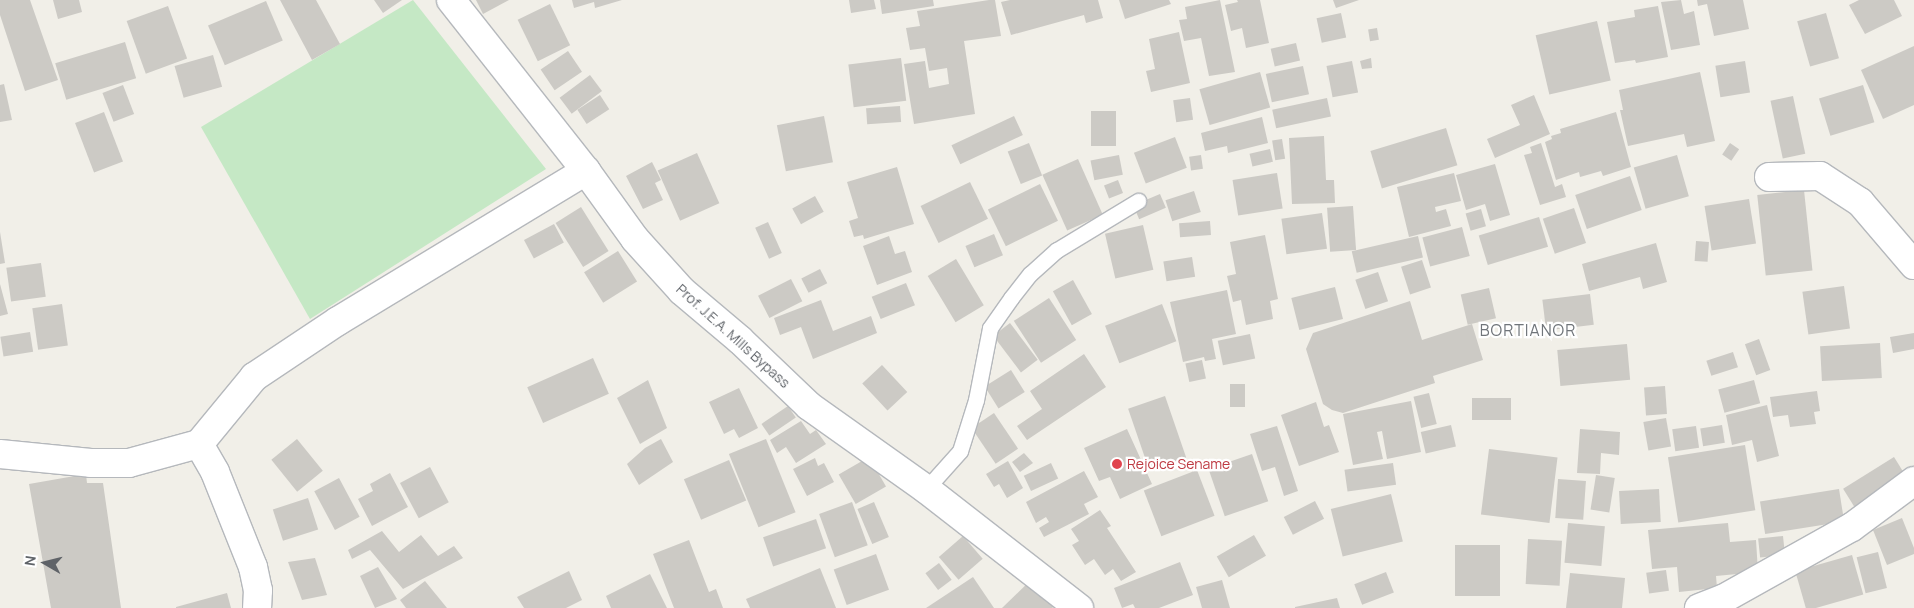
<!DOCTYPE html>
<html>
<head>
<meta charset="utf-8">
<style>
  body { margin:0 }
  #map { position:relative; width:1914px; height:608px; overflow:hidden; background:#f1efe8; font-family:Manrope,sans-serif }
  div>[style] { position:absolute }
  .green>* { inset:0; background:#c5e8c5 }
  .building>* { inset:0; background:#cccac5; transform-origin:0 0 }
  .roads { filter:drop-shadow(1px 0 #b5b8bc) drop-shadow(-1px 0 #b5b8bc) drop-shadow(0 1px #b5b8bc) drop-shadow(0 -1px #b5b8bc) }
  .service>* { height:15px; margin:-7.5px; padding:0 7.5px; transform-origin:7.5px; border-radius:7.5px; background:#fff }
  .minor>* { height:28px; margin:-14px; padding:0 14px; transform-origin:14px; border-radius:14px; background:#fff }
  .tertiary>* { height:28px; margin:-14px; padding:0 14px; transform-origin:14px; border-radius:14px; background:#fff }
  .dots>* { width:14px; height:14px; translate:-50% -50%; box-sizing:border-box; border:2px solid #fff; border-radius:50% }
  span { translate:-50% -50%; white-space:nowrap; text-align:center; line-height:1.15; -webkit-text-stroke:4.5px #fff; paint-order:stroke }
  .street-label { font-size:14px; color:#5f6368 }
  .health-label { font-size:14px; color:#be3a42 }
  .left { translate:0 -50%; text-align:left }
  .quarter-label { font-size:16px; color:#70757a; letter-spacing:1px }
  .north { position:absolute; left:20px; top:538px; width:50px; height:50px; -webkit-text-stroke:4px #fff; paint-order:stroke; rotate:278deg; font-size:14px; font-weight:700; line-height:20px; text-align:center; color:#5f6368 }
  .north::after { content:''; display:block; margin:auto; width:18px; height:22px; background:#5f6368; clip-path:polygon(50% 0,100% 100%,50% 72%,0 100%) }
</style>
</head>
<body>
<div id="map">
  <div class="green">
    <div style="clip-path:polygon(413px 0,546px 169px,310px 319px,201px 127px)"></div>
  </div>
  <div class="building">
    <div style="clip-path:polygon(0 0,30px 0,58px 80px,25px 91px,0 15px)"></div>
    <div style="clip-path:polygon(53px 0,79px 0,82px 12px,58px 19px)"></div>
    <div style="clip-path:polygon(280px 0,316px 0,340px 44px,312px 60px)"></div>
    <div style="clip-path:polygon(374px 0,402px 0,383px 13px)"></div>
    <div style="clip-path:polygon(476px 0,509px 0,483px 14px)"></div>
    <div style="clip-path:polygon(572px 0,622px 0,595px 8px,594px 2px,574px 8px)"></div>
    <div style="clip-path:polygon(849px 0,874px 0,876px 9px,851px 13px)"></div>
    <div style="clip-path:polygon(880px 0,933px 0,934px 6px,882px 14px)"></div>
    <div style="clip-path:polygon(989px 0,995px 0,1001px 36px,964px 41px,975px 114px,914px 124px,904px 64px,925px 61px,929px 88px,949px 84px,947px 68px,929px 71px,925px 48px,910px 50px,906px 28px,920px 26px,917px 11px)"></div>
    <div style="clip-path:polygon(1010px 0,1098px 0,1103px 18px,1086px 23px,1084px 15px,1011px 35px,1001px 2px)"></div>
    <div style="clip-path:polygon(1119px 0,1169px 0,1171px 4px,1125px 19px)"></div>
    <div style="clip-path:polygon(1220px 0,1235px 72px,1209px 76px,1201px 38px,1184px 41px,1179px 20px,1187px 19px,1185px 7px)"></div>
    <div style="clip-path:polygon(1237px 0,1260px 0,1269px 43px,1246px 48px,1242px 28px,1231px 31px,1225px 5px,1238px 2px)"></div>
    <div style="clip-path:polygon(1333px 0,1359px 0,1336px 8px)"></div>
    <div style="clip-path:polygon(1681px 0,1684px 14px,1694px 11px,1700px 45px,1671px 50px,1661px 2px)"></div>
    <div style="clip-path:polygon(1697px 0,1743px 0,1749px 29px,1714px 36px,1707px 4px,1698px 6px)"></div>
    <div style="clip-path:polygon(1859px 0,1894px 0,1902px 16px,1865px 34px,1849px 5px)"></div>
    <div style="left:266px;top:1px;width:43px;height:63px;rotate:67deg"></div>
    <div style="left:550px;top:4px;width:46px;height:36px;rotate:64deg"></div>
    <div style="left:168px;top:6px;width:56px;height:44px;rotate:70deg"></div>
    <div style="clip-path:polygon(1658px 6px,1668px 57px,1636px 63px,1635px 60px,1615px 63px,1607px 22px,1635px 17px,1634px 10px)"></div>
    <div style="left:1341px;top:13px;width:25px;height:25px;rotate:78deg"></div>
    <div style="left:1826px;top:13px;width:47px;height:30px;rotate:74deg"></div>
    <div style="left:1597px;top:21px;width:61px;height:63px;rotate:77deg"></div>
    <div style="left:1377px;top:28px;width:12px;height:9px;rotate:81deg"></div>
    <div style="clip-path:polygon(1179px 32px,1190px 83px,1151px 92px,1146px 71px,1155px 69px,1149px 39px)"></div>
    <div style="left:125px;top:42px;width:38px;height:73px;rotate:73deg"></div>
    <div style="left:1296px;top:43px;width:18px;height:26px;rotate:77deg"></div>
    <div style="clip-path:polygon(1914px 46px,1914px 105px,1883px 119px,1861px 70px)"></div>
    <div style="left:568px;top:51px;width:25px;height:33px;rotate:56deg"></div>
    <div style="left:213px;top:55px;width:33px;height:40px;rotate:74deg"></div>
    <div style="left:901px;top:58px;width:43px;height:53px;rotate:83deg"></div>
    <div style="clip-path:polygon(1371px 58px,1372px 68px,1362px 69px,1360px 61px)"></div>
    <div style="left:1352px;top:61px;width:32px;height:26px;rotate:79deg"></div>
    <div style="left:1745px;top:61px;width:32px;height:30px;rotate:81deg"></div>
    <div style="left:1303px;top:66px;width:29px;height:38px;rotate:78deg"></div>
    <div style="left:1260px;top:72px;width:37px;height:63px;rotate:74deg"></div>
    <div style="clip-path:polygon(1700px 72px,1715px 141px,1687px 147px,1684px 134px,1628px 146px,1620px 110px,1623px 110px,1619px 90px)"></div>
    <div style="left:590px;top:75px;width:20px;height:38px;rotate:53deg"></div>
    <div style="clip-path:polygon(4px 84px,12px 120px,0 122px,0 85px)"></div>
    <div style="left:123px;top:85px;width:31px;height:22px;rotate:69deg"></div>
    <div style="left:1863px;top:85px;width:39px;height:46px;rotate:73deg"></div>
    <div style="left:600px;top:95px;width:17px;height:27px;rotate:57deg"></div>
    <div style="clip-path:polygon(1534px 95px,1550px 134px,1495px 158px,1487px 139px,1520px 125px,1511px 105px)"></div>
    <div style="left:1793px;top:96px;width:59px;height:23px;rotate:78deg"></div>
    <div style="left:1190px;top:98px;width:22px;height:17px;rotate:82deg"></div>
    <div style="left:1327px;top:98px;width:19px;height:56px;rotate:78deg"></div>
    <div style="left:900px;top:106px;width:16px;height:34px;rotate:86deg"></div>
    <div style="left:1091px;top:111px;width:25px;height:35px"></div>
    <div style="left:104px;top:112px;width:53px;height:31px;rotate:69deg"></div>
    <div style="clip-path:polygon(1616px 112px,1631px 167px,1603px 176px,1601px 171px,1580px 177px,1579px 172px,1556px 180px,1545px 142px,1552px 139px,1551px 136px,1561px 133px,1560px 129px)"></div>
    <div style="left:824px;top:116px;width:47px;height:48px;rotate:79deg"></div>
    <div style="left:1014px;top:116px;width:21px;height:69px;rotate:65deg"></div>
    <div style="clip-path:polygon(1262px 117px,1268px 143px,1228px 153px,1227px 146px,1205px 151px,1201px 133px)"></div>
    <div style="left:1446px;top:128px;width:39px;height:79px;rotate:73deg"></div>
    <div style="clip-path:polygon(1324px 136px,1326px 180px,1334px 180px,1335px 203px,1292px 204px,1289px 138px)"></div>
    <div style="left:1175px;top:137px;width:33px;height:44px;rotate:69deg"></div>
    <div style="left:1282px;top:139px;width:20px;height:10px;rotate:81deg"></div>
    <div style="left:1029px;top:143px;width:35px;height:23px;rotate:68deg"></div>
    <div style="clip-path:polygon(1541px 143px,1555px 187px,1562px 184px,1566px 197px,1540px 205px,1524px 155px,1532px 153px,1530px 147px)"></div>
    <div style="left:1730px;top:143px;width:11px;height:14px;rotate:34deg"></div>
    <div style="left:1270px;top:149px;width:13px;height:21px;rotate:77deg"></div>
    <div style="left:697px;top:153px;width:55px;height:43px;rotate:66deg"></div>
    <div style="left:1119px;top:155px;width:20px;height:29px;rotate:79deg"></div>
    <div style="left:1201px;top:155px;width:14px;height:12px;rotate:82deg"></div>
    <div style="left:1677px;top:155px;width:43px;height:45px;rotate:74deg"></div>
    <div style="left:1078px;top:159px;width:61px;height:39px;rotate:66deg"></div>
    <div style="clip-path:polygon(652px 162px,661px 180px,655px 183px,663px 200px,643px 209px,626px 176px)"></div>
    <div style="clip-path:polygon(1495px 164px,1510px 215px,1490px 221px,1485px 204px,1466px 210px,1456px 175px)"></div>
    <div style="clip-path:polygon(897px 167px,914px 224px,864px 239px,863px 235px,854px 237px,849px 221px,858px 218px,847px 182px)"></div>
    <div style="left:1277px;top:173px;width:36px;height:45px;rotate:81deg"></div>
    <div style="clip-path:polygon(1454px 173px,1461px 201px,1435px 207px,1436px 212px,1446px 209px,1451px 226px,1409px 237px,1397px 187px)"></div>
    <div style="left:1630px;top:176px;width:36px;height:58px;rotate:71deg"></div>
    <div style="left:1118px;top:180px;width:14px;height:15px;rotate:69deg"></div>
    <div style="left:970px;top:182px;width:41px;height:55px;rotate:64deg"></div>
    <div style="left:1040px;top:184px;width:41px;height:58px;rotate:64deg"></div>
    <div style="left:1804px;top:190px;width:81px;height:47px;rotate:84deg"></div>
    <div style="left:1194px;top:191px;width:22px;height:30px;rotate:72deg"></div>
    <div style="left:1160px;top:194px;width:15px;height:29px;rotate:67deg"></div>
    <div style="left:815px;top:196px;width:18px;height:26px;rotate:61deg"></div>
    <div style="left:1749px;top:199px;width:45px;height:45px;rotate:81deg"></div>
    <div style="left:1353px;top:206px;width:44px;height:26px;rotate:86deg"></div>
    <div style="left:581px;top:207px;width:52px;height:30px;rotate:58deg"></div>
    <div style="left:1574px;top:208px;width:37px;height:33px;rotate:71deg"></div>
    <div style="left:1481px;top:209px;width:18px;height:16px;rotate:74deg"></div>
    <div style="left:1322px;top:213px;width:36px;height:41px;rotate:82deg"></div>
    <div style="left:1539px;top:217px;width:31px;height:63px;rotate:73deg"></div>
    <div style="left:1210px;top:221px;width:14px;height:31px;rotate:86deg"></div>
    <div style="left:768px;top:222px;width:34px;height:14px;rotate:66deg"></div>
    <div style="left:554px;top:224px;width:21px;height:34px;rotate:62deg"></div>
    <div style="left:1143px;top:225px;width:46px;height:39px;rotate:77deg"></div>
    <div style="left:1462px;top:227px;width:30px;height:41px;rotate:75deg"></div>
    <div style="clip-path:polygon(0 232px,5px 263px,0 264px)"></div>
    <div style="left:994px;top:234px;width:23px;height:31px;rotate:67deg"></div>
    <div style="clip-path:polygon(1265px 235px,1278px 299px,1270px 301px,1273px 319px,1246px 325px,1241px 300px,1233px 302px,1227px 276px,1236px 274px,1230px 242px)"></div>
    <div style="clip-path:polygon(889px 236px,895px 254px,905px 251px,912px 272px,877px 285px,863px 246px)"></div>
    <div style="left:1418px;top:236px;width:22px;height:68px;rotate:77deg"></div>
    <div style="left:1696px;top:241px;width:13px;height:20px;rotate:4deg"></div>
    <div style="clip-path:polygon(1656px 243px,1667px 282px,1643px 289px,1640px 277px,1589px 291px,1582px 264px)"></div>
    <div style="left:618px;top:251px;width:36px;height:40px;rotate:58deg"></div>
    <div style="left:1192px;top:257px;width:20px;height:29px;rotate:81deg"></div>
    <div style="left:956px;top:259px;width:54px;height:33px;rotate:59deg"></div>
    <div style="left:1422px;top:260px;width:29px;height:22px;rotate:72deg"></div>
    <div style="left:41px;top:263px;width:34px;height:35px;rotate:82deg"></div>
    <div style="left:820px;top:269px;width:16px;height:21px;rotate:63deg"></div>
    <div style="left:1378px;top:272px;width:31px;height:24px;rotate:71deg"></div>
    <div style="left:791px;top:279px;width:25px;height:37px;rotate:63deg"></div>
    <div style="left:1073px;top:280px;width:39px;height:23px;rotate:61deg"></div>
    <div style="left:906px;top:283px;width:24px;height:37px;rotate:68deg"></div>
    <div style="clip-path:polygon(0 284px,8px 314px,0 316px)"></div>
    <div style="left:1844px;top:286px;width:43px;height:42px;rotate:82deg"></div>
    <div style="left:1335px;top:287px;width:33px;height:45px;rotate:76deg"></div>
    <div style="left:1489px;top:288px;width:31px;height:29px;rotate:77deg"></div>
    <div style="clip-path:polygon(1227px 290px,1236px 334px,1212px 339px,1216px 359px,1205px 361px,1204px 357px,1183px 362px,1170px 302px)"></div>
    <div style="left:1590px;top:294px;width:31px;height:48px;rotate:83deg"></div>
    <div style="left:1049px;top:298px;width:50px;height:42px;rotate:57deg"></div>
    <div style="clip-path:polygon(821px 300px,833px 331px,871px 316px,877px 333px,813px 359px,801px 327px,780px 335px,774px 318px)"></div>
    <div style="clip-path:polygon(1410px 301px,1422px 340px,1472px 324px,1483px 360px,1433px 376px,1435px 383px,1343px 413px,1332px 410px,1323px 404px,1306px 349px,1313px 333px)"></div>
    <div style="left:62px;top:304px;width:42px;height:30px;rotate:82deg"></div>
    <div style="left:1162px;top:304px;width:40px;height:61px;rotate:69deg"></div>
    <div style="left:1010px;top:323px;width:46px;height:21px;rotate:53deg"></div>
    <div style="left:30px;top:332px;width:20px;height:30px;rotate:81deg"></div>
    <div style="clip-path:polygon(1914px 333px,1914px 349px,1893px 353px,1890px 337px)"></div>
    <div style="left:1250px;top:334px;width:25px;height:33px;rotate:78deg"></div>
    <div style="left:1759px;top:339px;width:33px;height:15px;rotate:70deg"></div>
    <div style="left:1880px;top:343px;width:35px;height:60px;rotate:87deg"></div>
    <div style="left:1627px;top:344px;width:36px;height:70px;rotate:85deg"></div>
    <div style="left:1733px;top:352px;width:16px;height:28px;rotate:72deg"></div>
    <div style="clip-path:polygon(1084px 354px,1106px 387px,1027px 440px,1017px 426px,1042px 409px,1030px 391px)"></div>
    <div style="left:593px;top:358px;width:39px;height:72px;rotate:66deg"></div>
    <div style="left:1202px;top:360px;width:19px;height:17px;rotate:78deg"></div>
    <div style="left:882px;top:365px;width:37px;height:27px;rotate:47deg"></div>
    <div style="left:1011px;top:370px;width:26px;height:31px;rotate:58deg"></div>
    <div style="clip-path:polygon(648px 380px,667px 428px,640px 444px,617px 398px)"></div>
    <div style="left:1754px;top:380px;width:24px;height:37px;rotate:75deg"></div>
    <div style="left:1230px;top:384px;width:15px;height:23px"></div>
    <div style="left:1665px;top:386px;width:28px;height:21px;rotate:86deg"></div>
    <div style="clip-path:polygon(739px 388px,758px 428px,739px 438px,734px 429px,724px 434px,709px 402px)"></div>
    <div style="clip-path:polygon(1817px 391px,1820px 411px,1814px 412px,1816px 424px,1790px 427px,1788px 415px,1773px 417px,1770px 397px)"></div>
    <div style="left:1429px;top:393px;width:32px;height:16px;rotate:76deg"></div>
    <div style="left:1165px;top:396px;width:65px;height:39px;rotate:71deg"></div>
    <div style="left:1472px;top:398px;width:39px;height:22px"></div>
    <div style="clip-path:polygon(1411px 401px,1421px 452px,1387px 459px,1382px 431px,1377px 432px,1383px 459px,1353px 465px,1343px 414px)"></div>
    <div style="clip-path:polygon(1316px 402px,1324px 427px,1329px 425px,1339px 452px,1299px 466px,1281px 415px)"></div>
    <div style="clip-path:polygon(1767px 405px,1779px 456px,1757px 462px,1752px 440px,1732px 445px,1726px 415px)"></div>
    <div style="left:788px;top:406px;width:14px;height:32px;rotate:56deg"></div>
    <div style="left:994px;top:413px;width:43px;height:27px;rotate:56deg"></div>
    <div style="left:1666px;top:418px;width:29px;height:23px;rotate:80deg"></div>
    <div style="clip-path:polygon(801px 421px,810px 434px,816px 430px,826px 444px,796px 463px,786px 447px,777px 453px,770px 440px)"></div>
    <div style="left:1451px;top:425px;width:22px;height:31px;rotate:77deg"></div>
    <div style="left:1722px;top:425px;width:18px;height:22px;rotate:81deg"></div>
    <div style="clip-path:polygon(1277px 426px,1298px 491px,1284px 496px,1275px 467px,1262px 471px,1250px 434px)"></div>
    <div style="left:1696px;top:426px;width:22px;height:24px;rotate:82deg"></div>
    <div style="clip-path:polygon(1127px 429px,1152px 484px,1120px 499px,1110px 477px,1099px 481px,1084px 448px)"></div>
    <div style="clip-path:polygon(1580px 429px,1620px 432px,1619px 455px,1601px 453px,1600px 474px,1577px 473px)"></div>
    <div style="left:297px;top:439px;width:41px;height:33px;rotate:51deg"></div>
    <div style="clip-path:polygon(661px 439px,673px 462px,639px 485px,627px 464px,645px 448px)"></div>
    <div style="left:766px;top:439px;width:79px;height:40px;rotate:68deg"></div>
    <div style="left:1745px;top:445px;width:66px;height:78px;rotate:81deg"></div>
    <div style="left:1489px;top:449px;width:69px;height:66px;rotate:7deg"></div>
    <div style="clip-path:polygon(1024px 453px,1033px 463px,1020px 472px,1012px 462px)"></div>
    <div style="left:1252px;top:454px;width:50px;height:46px;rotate:71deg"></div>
    <div style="left:869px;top:457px;width:34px;height:35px;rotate:60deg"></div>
    <div style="left:1894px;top:457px;width:22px;height:60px;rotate:58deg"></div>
    <div style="clip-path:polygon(815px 458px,818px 466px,824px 463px,834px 482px,807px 496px,793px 469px)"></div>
    <div style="left:729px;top:460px;width:44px;height:49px;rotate:67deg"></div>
    <div style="clip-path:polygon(1008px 461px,1023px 488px,1007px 498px,999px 484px,994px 487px,986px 474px)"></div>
    <div style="left:1051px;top:463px;width:17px;height:30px;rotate:65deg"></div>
    <div style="left:1393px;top:463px;width:22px;height:49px;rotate:82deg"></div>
    <div style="left:430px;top:467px;width:40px;height:34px;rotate:62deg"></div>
    <div style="left:1197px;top:470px;width:49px;height:57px;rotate:69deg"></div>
    <div style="clip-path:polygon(1084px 471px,1098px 497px,1084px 504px,1089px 514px,1044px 537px,1039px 528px,1049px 522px,1046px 517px,1036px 523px,1026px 502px)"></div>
    <div style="clip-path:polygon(390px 473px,408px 507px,372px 526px,358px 499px,373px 491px,370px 484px)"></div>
    <div style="clip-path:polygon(86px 474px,87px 483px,103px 483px,121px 608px,51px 608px,29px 484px)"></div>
    <div style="left:1596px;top:475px;width:19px;height:35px;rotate:9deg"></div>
    <div style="left:339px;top:478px;width:44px;height:28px;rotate:62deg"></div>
    <div style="left:1558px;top:479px;width:28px;height:39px;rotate:4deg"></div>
    <div style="left:1659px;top:489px;width:33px;height:40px;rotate:87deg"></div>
    <div style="left:1839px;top:489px;width:33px;height:80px;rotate:81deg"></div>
    <div style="left:1391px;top:494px;width:49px;height:62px;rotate:76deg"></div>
    <div style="left:308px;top:498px;width:33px;height:37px;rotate:72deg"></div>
    <div style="left:1315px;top:501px;width:20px;height:35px;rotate:63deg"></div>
    <div style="left:852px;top:502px;width:46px;height:35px;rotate:70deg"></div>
    <div style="left:874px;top:502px;width:38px;height:18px;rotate:67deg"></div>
    <div style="clip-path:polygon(1100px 510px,1111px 526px,1107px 528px,1136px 572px,1121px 581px,1113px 569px,1105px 575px,1094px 559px,1085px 565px,1072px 545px,1079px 541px,1071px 529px)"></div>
    <div style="clip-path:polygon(1902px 518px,1914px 548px,1914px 554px,1887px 565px,1873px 530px)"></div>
    <div style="left:816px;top:519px;width:31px;height:56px;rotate:71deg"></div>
    <div style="left:1568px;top:523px;width:37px;height:40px;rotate:5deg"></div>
    <div style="clip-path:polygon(1728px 523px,1730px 542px,1756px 540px,1758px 572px,1716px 576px,1717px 588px,1679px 592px,1677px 567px,1652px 569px,1648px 530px)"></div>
    <div style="clip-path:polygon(382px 531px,399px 552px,421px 535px,438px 556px,454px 546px,463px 558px,403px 589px,370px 550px,352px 559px,348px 550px)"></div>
    <div style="left:1254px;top:535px;width:24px;height:43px;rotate:60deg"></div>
    <div style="left:963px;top:536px;width:30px;height:32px;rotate:49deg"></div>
    <div style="left:1783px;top:536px;width:19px;height:25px;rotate:84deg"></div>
    <div style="left:1528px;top:539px;width:34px;height:45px;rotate:3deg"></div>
    <div style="clip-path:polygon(689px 540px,709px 592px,716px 589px,723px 608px,674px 608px,653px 554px)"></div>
    <div style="left:1455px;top:545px;width:45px;height:51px"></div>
    <div style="left:1878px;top:552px;width:37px;height:22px;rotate:76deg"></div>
    <div style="left:876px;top:554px;width:38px;height:45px;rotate:70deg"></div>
    <div style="left:1852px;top:555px;width:41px;height:59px;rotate:74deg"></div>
    <div style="clip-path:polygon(315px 558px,327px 595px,302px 600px,288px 562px)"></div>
    <div style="clip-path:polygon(1180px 562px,1193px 595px,1159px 608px,1135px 608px,1133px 604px,1122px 608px,1114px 588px)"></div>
    <div style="left:939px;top:563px;width:21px;height:17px;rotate:53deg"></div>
    <div style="clip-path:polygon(378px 567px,397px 599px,375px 608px,360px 576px)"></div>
    <div style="clip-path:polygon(820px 568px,836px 608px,750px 608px,746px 599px)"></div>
    <div style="left:1666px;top:570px;width:21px;height:20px;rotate:82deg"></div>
    <div style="clip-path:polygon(569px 571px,582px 600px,566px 608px,524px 608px,517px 597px)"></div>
    <div style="left:1386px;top:572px;width:22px;height:34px;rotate:69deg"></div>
    <div style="clip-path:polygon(1570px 573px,1625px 578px,1622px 608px,1566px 608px)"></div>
    <div style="clip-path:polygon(650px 574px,667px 608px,611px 608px,606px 596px)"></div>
    <div style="clip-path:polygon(1036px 575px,1060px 602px,1052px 608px,1002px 608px)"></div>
    <div style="clip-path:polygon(973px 577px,994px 608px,926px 608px)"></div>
    <div style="clip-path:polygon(1222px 580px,1230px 608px,1202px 608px,1196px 587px)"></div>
    <div style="clip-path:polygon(425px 581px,447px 608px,406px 608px,400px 600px)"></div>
    <div style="clip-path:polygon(227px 593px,231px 608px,176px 608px,176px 607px)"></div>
    <div style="clip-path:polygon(1337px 598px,1340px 608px,1295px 608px,1295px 607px)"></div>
  </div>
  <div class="roads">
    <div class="service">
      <div style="left:926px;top:489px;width:51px;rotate:-48.2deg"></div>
      <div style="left:960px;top:451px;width:53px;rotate:-72.6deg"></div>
      <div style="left:976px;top:400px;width:73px;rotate:-79deg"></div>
      <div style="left:990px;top:328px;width:37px;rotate:-55deg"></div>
      <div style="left:1011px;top:298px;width:31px;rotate:-52deg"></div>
      <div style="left:1030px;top:274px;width:36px;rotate:-42deg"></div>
      <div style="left:1057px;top:250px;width:95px;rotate:-31.2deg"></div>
    </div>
    <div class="minor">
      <div style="left:1769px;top:177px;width:51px;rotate:-1.1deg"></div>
      <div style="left:1820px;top:176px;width:48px;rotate:33deg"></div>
      <div style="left:1860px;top:202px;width:83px;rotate:49.4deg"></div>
      <div style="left:199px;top:444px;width:32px;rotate:60deg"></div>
      <div style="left:215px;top:472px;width:102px;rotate:68.2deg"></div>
      <div style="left:253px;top:567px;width:24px;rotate:78deg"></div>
      <div style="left:258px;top:590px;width:18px;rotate:93deg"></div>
      <div style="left:0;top:454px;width:91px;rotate:5.6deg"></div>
      <div style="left:91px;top:463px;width:38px"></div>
      <div style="left:129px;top:463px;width:73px;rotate:-15.2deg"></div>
      <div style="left:199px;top:444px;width:87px;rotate:-50.6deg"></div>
      <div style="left:254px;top:377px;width:101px;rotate:-33.7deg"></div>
      <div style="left:338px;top:321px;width:290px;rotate:-31.2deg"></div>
      <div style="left:1699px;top:608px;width:26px;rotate:-21deg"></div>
      <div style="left:1723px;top:599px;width:148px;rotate:-29.2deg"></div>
      <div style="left:1852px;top:527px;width:77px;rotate:-36.6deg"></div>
    </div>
    <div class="tertiary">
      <div style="left:451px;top:0;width:218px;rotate:51.7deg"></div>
      <div style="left:586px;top:171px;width:84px;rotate:54.2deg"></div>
      <div style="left:635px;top:239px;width:70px;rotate:47.9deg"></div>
      <div style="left:682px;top:291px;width:76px;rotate:40.2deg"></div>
      <div style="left:740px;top:340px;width:95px;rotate:43.7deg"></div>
      <div style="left:809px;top:406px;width:143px;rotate:35.4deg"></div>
      <div style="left:926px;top:489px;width:194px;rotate:37.9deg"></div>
    </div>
  </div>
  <div class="dots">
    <div style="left:1117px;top:464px;background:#e0444e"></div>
  </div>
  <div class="street-label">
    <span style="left:733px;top:336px;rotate:42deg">Prof. J.E.A. Mills Bypass</span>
  </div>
  <div class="health-label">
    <span class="left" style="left:1127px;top:464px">Rejoice Sename</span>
  </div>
  <div class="quarter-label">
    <span style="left:1528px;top:330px">BORTIANOR</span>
  </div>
  <div class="north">N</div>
</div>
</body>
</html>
